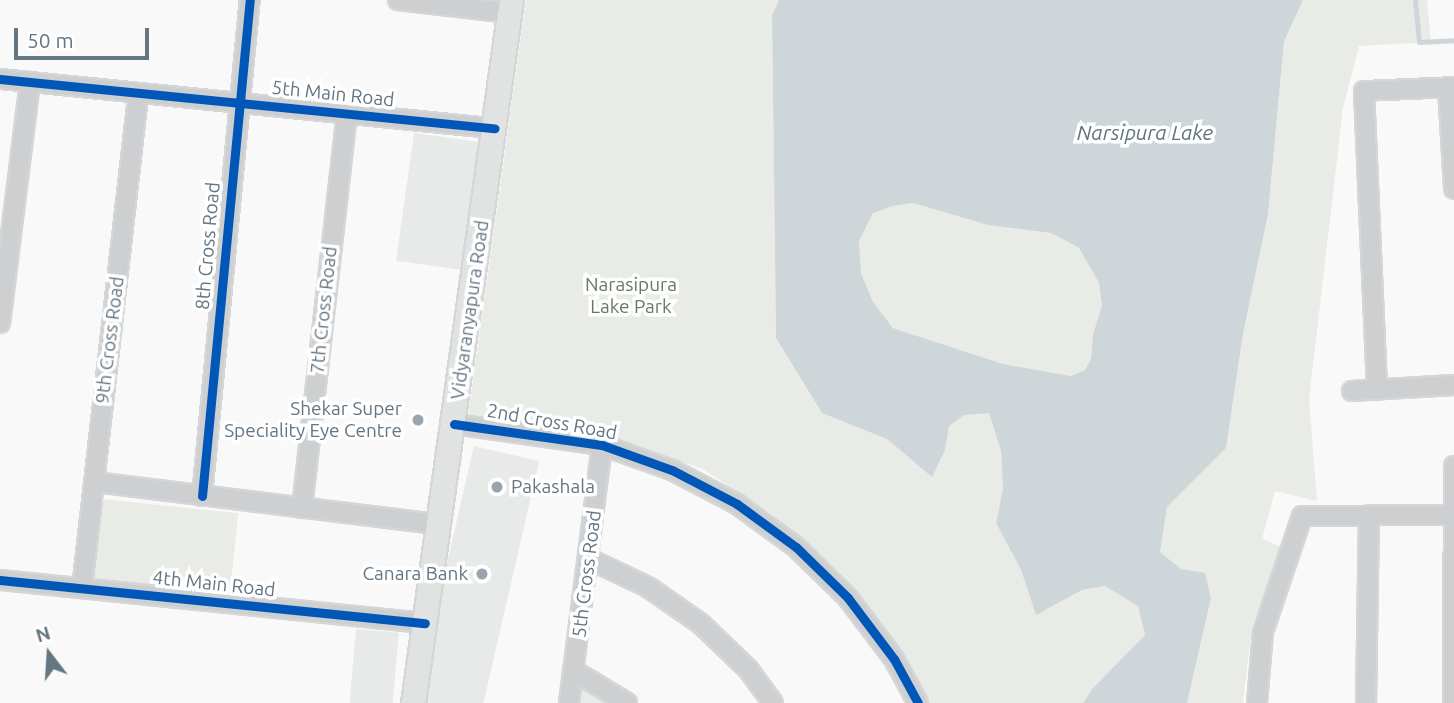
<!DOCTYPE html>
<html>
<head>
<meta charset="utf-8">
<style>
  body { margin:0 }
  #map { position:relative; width:1454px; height:703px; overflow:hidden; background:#f9f9f9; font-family:Ubuntu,sans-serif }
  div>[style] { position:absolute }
  .built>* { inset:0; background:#e8e9e9; transform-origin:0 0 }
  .green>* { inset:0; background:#e8ebe6; transform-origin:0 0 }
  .water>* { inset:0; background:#ced6d9 }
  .stream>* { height:5px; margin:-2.5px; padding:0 2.5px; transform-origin:2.5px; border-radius:2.5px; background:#ced6d9 }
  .roads { filter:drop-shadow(2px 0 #d5d6d7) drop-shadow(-2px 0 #d5d6d7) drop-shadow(0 2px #d5d6d7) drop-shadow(0 -2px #d5d6d7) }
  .minor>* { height:18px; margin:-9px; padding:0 9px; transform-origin:9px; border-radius:9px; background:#cecfd0 }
  .major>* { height:23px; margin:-11.5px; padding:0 11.5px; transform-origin:11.5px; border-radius:11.5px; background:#e1e2e2 }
  .cycleway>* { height:9px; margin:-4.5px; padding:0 4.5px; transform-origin:4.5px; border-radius:4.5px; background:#0057b8 }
  .dots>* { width:19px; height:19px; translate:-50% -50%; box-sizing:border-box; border:4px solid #fff; border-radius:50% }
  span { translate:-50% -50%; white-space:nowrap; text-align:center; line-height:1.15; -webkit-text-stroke:7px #fff; paint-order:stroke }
  .street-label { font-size:19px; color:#657683 }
  .park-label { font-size:19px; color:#687a64 }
  .poi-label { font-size:19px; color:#657683 }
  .right { translate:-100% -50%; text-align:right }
  .left { translate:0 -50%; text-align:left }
  .water-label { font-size:21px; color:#60757c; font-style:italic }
  .north { position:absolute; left:14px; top:619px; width:70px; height:70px; -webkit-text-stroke:5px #fff; paint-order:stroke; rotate:343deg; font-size:19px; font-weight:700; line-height:28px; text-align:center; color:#657683 }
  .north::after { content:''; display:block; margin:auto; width:24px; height:32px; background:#657683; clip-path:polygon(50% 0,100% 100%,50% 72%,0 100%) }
  .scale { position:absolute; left:14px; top:28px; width:135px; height:32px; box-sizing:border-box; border:4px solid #657683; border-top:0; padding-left:9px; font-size:21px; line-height:24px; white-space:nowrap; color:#657683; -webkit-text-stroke:5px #fff; paint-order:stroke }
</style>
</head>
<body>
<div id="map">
  <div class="built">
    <div style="left:414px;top:133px;width:76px;height:129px;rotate:8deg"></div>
    <div style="left:474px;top:446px;width:67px;height:260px;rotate:13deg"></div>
    <div style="left:356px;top:629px;width:43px;height:74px;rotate:5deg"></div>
  </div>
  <div class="green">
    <div style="clip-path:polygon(526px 0,779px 0,772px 15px,776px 338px,822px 413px,887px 439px,931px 476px,945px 450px,948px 426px,964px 415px,989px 412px,1001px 451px,1003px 489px,996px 523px,1021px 570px,1036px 614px,1082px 590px,1105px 586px,1138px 605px,1145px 635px,1092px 689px,1083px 703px,926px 703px,905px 657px,857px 593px,771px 513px,701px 468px,604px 438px,468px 417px)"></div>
    <div style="clip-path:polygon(1303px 0,1427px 0,1431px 42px,1359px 46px,1343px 108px,1309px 399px,1317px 501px,1275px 491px,1262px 539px,1282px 547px,1252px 626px,1243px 703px,1187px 703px,1211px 598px,1205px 574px,1181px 569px,1160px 552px,1167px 506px,1226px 448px,1243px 334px,1268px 214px,1284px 40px)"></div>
    <div style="clip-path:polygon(913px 203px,988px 225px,1051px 233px,1079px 248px,1099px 283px,1102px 306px,1093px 334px,1091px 359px,1085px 370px,1071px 376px,1003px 364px,893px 328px,873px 302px,861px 273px,859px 241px,873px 213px,893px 206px)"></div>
    <div style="left:102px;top:499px;width:137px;height:80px;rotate:6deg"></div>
    <div style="clip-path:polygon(579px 682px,616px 703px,576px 703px)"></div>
  </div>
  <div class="water">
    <div style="clip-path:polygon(evenodd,779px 0,1303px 0,1284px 41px,1268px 214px,1243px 334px,1226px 448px,1167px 507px,1160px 552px,1181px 569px,1205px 573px,1211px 598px,1187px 703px,1083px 703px,1092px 689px,1145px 635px,1138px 606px,1105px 586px,1082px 590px,1036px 615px,1021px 570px,996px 523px,1003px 489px,1001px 451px,989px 413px,964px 415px,949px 426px,945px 450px,932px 477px,887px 439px,822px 413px,776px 338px,772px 15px,779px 0,913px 203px,988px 225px,1051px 233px,1079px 248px,1099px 283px,1102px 306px,1093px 334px,1091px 359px,1085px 370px,1071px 376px,1003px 364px,893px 328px,873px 302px,861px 273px,859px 241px,873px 213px,893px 206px,913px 203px)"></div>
  </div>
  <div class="stream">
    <div style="left:1415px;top:0;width:42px;rotate:84.6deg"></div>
    <div style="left:1419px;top:42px;width:35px;rotate:-3deg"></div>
  </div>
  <div class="roads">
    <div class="minor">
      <div style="left:398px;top:0;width:113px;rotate:6.6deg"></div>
      <div style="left:0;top:79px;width:497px;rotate:5.7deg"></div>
      <div style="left:1448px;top:87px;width:102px;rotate:86.6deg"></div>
      <div style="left:0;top:323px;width:243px;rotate:-82.9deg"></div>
      <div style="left:1377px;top:389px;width:298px;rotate:-92.5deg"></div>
      <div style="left:1364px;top:91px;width:90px;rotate:-2.5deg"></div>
      <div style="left:1352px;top:391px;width:102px;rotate:-3.4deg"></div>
      <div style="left:454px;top:424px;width:149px;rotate:8.1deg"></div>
      <div style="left:602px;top:445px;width:74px;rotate:19.7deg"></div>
      <div style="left:672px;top:470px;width:73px;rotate:27.6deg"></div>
      <div style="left:737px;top:504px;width:73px;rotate:36.1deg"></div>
      <div style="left:796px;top:547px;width:73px;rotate:44.4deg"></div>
      <div style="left:848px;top:598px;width:76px;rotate:53deg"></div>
      <div style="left:894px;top:659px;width:50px;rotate:61.4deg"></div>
      <div style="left:94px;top:482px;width:346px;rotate:7deg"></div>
      <div style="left:202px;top:496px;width:498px;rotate:-84.5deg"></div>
      <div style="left:302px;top:508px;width:398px;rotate:-83.5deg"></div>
      <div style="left:589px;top:559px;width:65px;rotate:25.4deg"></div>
      <div style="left:648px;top:587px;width:65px;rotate:34.9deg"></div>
      <div style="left:701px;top:624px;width:65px;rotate:43.8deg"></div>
      <div style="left:748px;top:669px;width:42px;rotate:53.7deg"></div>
      <div style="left:0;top:580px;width:427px;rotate:5.8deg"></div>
      <div style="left:82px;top:588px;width:498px;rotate:-83.5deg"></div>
      <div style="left:574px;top:671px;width:62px;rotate:31.1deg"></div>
      <div style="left:569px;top:703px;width:260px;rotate:-82.7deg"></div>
      <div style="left:1257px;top:703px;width:71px;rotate:-85.2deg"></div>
      <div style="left:1263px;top:632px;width:122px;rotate:-71.4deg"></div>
      <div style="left:1302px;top:516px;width:152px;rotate:-0.4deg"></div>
      <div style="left:1366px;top:703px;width:188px;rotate:-89.1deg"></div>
      <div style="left:1453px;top:703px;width:237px;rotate:-89.8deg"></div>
    </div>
    <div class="major">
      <div style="left:413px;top:703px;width:710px;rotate:-82.06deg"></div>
    </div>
  </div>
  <div class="cycleway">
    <div style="left:0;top:79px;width:497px;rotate:5.7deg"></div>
    <div style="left:454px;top:424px;width:149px;rotate:8.1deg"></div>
    <div style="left:602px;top:445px;width:74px;rotate:19.7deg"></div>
    <div style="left:672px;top:470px;width:73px;rotate:27.6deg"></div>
    <div style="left:737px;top:504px;width:73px;rotate:36.1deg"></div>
    <div style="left:796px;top:547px;width:73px;rotate:44.4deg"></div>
    <div style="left:848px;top:598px;width:76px;rotate:53deg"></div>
    <div style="left:894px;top:659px;width:50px;rotate:61.4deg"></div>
    <div style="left:202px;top:496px;width:498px;rotate:-84.5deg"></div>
    <div style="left:0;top:580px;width:427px;rotate:5.8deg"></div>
  </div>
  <div class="dots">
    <div style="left:418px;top:420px;background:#99a4ac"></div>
    <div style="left:497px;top:487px;background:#99a4ac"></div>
    <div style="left:482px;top:574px;background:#99a4ac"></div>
  </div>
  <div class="street-label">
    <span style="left:333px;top:94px;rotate:6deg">5th Main Road</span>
    <span style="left:208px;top:246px;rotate:-85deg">8th Cross Road</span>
    <span style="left:324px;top:310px;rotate:-84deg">7th Cross Road</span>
    <span style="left:470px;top:310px;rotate:-82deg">Vidyaranyapura Road</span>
    <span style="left:110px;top:340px;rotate:-83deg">9th Cross Road</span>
    <span style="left:552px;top:422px;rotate:10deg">2nd Cross Road</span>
    <span style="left:587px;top:574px;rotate:-83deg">5th Cross Road</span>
    <span style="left:214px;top:584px;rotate:6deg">4th Main Road</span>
  </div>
  <div class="park-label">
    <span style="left:631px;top:296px">Narasipura<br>Lake Park</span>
  </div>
  <div class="poi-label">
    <span class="right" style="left:402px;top:420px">Shekar Super<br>Speciality Eye Centre</span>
    <span class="left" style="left:511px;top:487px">Pakashala</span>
    <span class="right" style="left:468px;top:574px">Canara Bank</span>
  </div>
  <div class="water-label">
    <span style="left:1145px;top:132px">Narsipura Lake</span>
  </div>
  <div class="north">N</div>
  <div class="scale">50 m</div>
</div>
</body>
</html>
